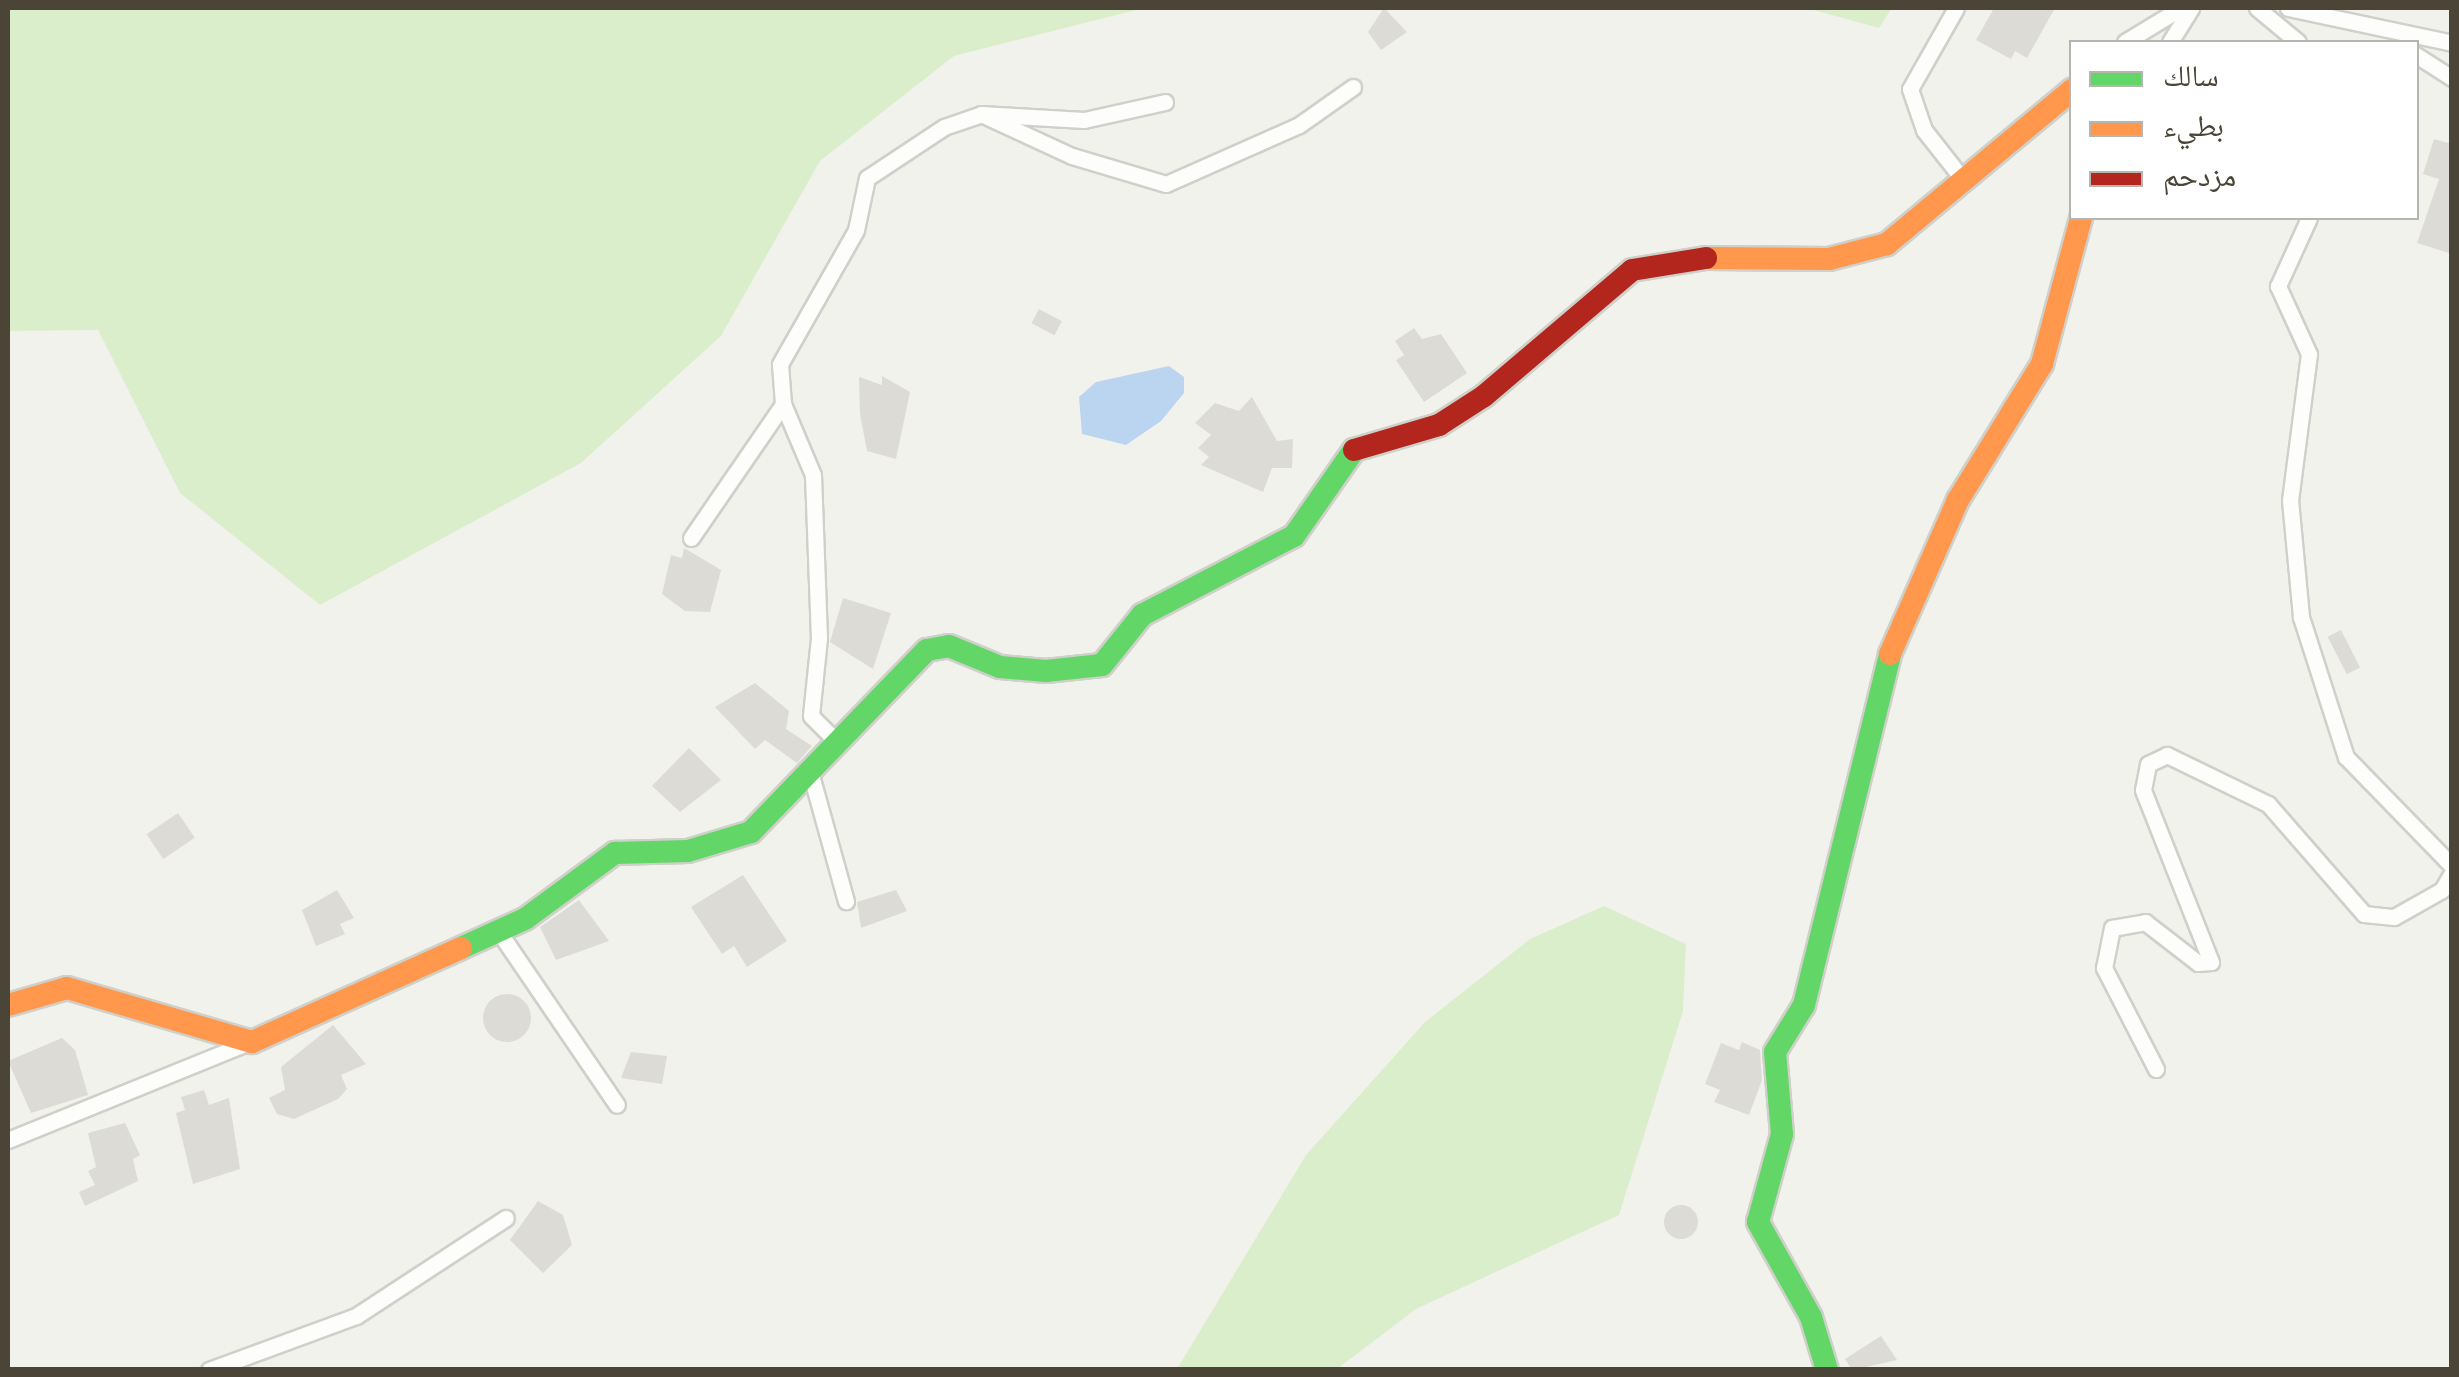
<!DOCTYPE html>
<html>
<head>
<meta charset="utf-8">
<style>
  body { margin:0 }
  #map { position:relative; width:2459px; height:1377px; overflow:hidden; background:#f2f2ed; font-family:Inter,"Noto Naskh Arabic",sans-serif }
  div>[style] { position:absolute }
  .green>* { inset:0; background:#dbeecc }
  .water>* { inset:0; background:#bbd5f1 }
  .building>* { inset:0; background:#dcdbd5; transform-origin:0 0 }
  .round { border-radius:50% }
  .roads { filter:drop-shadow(2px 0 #d0d0ca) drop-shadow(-2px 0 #d0d0ca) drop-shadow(0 2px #d0d0ca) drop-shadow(0 -2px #d0d0ca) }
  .street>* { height:15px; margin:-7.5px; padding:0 7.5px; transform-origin:7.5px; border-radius:7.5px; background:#fdfdfc }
  .fast>* { height:22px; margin:-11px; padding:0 11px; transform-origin:11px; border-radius:11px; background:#63d668 }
  .slow>* { height:22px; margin:-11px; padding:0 11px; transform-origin:11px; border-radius:11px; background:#ff974d }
  .jam>* { height:22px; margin:-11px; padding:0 11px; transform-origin:11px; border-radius:11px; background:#b3261e }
  span { translate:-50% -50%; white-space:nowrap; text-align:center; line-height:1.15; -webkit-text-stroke:8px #fff; paint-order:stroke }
  .frame { position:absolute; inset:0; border:10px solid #4a4537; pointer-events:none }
  .legend { position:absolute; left:2069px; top:40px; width:350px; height:180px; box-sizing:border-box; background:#fff; border:2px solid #b7b5af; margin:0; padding:12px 18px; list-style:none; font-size:30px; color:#4a4537 }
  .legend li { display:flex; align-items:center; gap:20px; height:50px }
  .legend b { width:50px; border:2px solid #b7b5af }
</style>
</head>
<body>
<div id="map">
  <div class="green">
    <div style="clip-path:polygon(8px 8px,1144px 8px,954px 56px,820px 161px,721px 336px,581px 463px,320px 605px,180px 493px,98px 330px,8px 331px)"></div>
    <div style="clip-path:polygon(1806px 8px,1892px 8px,1879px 28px)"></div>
    <div style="clip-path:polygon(1604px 906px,1686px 944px,1683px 1011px,1619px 1215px,1416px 1309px,1337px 1369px,1177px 1369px,1306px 1155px,1425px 1022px,1530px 939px)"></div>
  </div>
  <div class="water">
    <div style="clip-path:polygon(1169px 366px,1184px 377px,1184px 393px,1161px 421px,1126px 445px,1082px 434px,1079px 397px,1096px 382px)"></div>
  </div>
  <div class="building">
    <div style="clip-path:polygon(1384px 8px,1407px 32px,1381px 50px,1368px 32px)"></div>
    <div style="clip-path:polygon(1994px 8px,2055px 8px,2027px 58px,2015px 51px,2011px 59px,1976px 40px)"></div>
    <div style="clip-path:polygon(2434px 139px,2452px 144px,2452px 254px,2417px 243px,2439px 179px,2423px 174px)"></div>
    <div style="left:1039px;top:309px;width:26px;height:16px;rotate:28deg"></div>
    <div style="clip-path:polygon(1414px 328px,1422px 339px,1441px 334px,1467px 373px,1424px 402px,1396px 360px,1404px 355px,1395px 341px)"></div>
    <div style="clip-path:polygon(882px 376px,910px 392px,896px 459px,867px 451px,860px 414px,859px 377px,882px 385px)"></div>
    <div style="clip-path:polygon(1252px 397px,1277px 441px,1293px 439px,1292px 468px,1272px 468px,1263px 492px,1201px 465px,1209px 457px,1198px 448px,1211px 435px,1195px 423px,1215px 403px,1239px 411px)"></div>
    <div style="clip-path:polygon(684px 548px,721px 570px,710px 612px,685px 611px,662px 594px,671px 555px,682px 558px)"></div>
    <div style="clip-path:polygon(843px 598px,891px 613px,873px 669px,830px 642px)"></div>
    <div style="left:2341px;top:630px;width:42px;height:15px;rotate:63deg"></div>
    <div style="clip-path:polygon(755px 683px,789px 711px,786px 729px,812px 746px,797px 763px,765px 740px,755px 749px,715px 707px)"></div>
    <div style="clip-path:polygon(689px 748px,721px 780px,680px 812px,652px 786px)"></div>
    <div style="left:178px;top:813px;width:30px;height:38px;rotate:56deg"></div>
    <div style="clip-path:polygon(743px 875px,787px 941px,747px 967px,734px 946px,722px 954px,691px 907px)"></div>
    <div style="clip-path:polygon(337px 890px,354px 918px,340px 924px,345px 934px,316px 946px,302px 910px)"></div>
    <div style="clip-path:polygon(896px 890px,907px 911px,861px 928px,857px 902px)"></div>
    <div style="clip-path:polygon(579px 900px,609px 941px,556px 960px,540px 927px)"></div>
    <div class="round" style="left:483px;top:994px;width:48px;height:48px"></div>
    <div style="clip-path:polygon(333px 1025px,366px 1064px,341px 1075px,347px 1089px,338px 1099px,294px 1119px,277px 1114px,269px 1098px,285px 1090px,281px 1067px)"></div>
    <div style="clip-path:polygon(62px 1038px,75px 1050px,88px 1095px,31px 1113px,8px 1061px)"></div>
    <div style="clip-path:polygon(1742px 1042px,1760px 1050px,1762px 1080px,1749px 1115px,1714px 1102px,1720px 1090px,1705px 1084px,1721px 1043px,1739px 1050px)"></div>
    <div style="clip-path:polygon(631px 1052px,667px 1056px,662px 1084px,621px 1078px)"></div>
    <div style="clip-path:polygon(204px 1090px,209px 1105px,229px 1098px,240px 1169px,193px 1184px,176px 1113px,185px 1110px,181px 1097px)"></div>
    <div style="clip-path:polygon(125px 1123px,140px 1155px,133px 1159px,138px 1181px,85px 1206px,79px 1192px,95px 1185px,88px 1171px,96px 1167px,88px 1133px)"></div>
    <div style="clip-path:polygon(538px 1201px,563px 1215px,572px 1245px,543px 1273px,510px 1240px)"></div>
    <div class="round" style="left:1664px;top:1205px;width:34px;height:34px"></div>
    <div style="clip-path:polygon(1881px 1336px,1897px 1360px,1852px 1370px,1845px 1359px)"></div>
  </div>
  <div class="roads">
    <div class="street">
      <div style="left:1956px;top:8px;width:93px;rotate:119.6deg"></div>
      <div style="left:1910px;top:89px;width:43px;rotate:71.1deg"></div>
      <div style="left:1924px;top:130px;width:60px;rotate:51.8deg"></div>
      <div style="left:2257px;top:8px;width:53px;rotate:39.7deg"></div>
      <div style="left:2288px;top:8px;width:168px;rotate:12deg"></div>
      <div style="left:2125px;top:42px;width:66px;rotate:-31.3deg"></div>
      <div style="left:2170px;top:42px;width:40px;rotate:-58deg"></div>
      <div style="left:2416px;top:55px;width:43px;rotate:32.6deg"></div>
      <div style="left:981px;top:114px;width:103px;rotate:3.3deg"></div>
      <div style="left:1084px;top:120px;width:83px;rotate:-12.5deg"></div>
      <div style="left:2309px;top:218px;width:75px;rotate:114.5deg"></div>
      <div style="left:2278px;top:286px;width:75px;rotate:65.5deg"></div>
      <div style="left:2309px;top:354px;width:147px;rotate:97.4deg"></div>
      <div style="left:2290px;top:500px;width:118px;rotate:84.6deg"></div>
      <div style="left:2301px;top:617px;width:147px;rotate:72.2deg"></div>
      <div style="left:2346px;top:757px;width:152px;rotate:45.8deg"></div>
      <div style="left:783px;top:404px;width:40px;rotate:-94.3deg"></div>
      <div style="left:780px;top:364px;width:154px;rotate:-60.4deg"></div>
      <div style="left:856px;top:230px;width:53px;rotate:-78.1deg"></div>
      <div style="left:867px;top:178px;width:92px;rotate:-33.5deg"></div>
      <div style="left:944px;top:127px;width:39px;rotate:-19deg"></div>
      <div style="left:981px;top:114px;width:100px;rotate:24.8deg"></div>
      <div style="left:1072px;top:156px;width:98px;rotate:16.6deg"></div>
      <div style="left:1166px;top:184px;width:145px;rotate:-23.9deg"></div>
      <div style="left:1299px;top:125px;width:66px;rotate:-35.1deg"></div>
      <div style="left:691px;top:538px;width:163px;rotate:-55.5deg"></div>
      <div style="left:783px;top:404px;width:77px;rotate:67.1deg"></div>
      <div style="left:813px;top:475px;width:163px;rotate:87.9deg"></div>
      <div style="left:819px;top:638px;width:78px;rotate:95.9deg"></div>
      <div style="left:811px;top:716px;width:40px;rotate:45deg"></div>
      <div style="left:811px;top:775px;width:131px;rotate:74.5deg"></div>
      <div style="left:499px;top:932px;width:209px;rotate:55.7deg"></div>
      <div style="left:2156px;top:1069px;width:114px;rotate:-117.2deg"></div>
      <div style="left:2104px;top:968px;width:41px;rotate:-78.7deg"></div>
      <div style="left:2112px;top:928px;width:34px;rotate:-10deg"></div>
      <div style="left:2145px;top:922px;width:67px;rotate:37.7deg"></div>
      <div style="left:2198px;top:963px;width:13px;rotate:-4deg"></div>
      <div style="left:2211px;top:962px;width:185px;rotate:-111.6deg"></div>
      <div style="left:2143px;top:790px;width:26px;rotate:-79deg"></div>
      <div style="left:2148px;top:764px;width:21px;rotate:-25deg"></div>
      <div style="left:2167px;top:755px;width:112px;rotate:25.9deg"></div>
      <div style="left:2268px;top:804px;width:146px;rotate:48.9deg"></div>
      <div style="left:2364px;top:914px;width:30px;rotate:6deg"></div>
      <div style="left:2394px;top:917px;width:55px;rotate:-29.4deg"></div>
      <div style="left:2442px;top:890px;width:20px;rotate:-60deg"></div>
      <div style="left:8px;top:1140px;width:260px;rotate:-22.1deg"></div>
      <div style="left:209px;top:1370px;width:157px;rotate:-20.2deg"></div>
      <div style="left:356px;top:1316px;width:179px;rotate:-33.2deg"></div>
    </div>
    <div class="fast">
      <div style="left:461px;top:948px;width:70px;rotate:-24.4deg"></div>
      <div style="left:525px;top:919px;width:112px;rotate:-36.3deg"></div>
      <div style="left:615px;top:853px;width:73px;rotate:-1.6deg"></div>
      <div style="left:688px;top:851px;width:66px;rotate:-16.8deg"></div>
      <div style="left:751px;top:832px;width:253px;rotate:-46deg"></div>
      <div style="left:927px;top:650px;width:22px;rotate:-10deg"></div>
      <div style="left:949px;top:646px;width:55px;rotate:22.4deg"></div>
      <div style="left:1000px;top:667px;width:46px;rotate:5deg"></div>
      <div style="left:1046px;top:671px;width:56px;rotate:-6.1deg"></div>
      <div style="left:1102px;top:665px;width:64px;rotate:-51.3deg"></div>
      <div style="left:1142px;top:615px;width:171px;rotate:-27.5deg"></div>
      <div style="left:1294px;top:536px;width:105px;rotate:-55.1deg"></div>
      <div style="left:1827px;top:1370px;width:55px;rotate:-106.8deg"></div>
      <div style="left:1811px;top:1317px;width:109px;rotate:-119.2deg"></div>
      <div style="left:1758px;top:1222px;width:91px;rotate:-74.7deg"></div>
      <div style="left:1782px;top:1134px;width:82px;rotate:-94.9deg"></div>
      <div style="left:1775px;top:1052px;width:55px;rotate:-58.3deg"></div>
      <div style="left:1804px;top:1005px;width:361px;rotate:-76.2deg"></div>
    </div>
    <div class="slow">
      <div style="left:1706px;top:258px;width:123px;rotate:0.5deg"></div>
      <div style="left:1829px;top:259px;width:60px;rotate:-14.5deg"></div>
      <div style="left:1887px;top:244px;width:241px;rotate:-39.8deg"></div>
      <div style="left:1890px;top:654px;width:168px;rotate:-66.2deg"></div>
      <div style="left:1958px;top:500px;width:160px;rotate:-58.3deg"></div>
      <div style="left:2042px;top:364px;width:151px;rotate:-75deg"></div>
      <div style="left:8px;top:1005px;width:61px;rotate:-16.1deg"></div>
      <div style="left:67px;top:988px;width:193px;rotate:16.3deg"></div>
      <div style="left:252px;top:1042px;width:229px;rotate:-24.2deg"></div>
    </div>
    <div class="jam">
      <div style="left:1354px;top:450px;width:89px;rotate:-16.4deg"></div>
      <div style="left:1439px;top:425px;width:54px;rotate:-32.8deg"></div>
      <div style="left:1484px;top:396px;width:194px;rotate:-40.4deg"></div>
      <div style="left:1632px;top:270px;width:75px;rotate:-9.2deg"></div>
    </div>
  </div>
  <div class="frame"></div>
  <ul class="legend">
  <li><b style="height:12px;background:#63d668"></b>سالك</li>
  <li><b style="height:12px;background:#ff974d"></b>بطيء</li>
  <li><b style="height:12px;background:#b3261e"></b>مزدحم</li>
  </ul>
</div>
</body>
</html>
